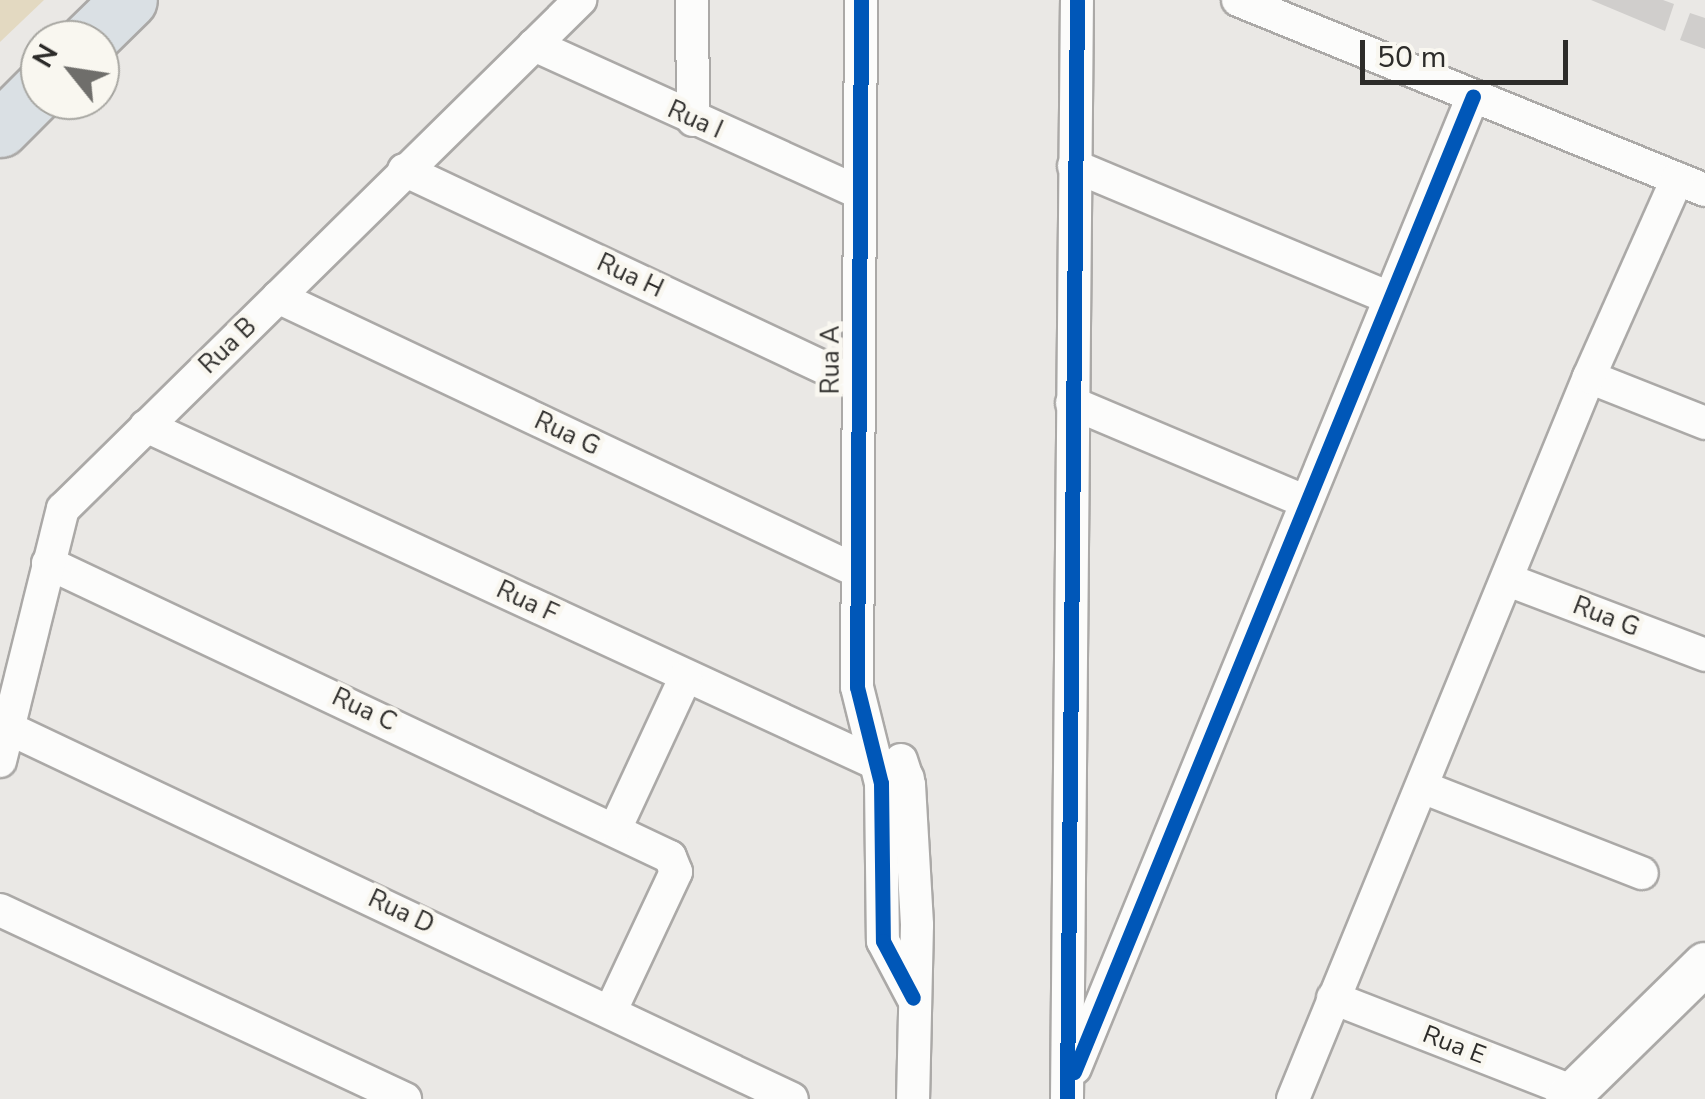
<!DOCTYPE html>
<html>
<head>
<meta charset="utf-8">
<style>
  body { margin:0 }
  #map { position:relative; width:1705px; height:1099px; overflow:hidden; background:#eae8e5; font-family:"Nunito Sans",sans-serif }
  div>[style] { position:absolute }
  .green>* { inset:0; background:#e3d9c1 }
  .building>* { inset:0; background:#d0cecc }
  .roads { filter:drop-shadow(2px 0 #aba9a7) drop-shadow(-2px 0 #aba9a7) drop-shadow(0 2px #aba9a7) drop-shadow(0 -2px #aba9a7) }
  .minor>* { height:32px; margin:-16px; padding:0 16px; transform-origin:16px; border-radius:16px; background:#fcfcfb }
  .tertiary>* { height:42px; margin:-21px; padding:0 21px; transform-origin:21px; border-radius:21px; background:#fcfcfb }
  .trunk>* { height:55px; margin:-27.5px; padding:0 27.5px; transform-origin:27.5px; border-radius:27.5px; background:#dae0e4 }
  .cycleway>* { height:15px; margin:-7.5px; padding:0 7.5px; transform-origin:7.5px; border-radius:7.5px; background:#0057b8 }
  span { translate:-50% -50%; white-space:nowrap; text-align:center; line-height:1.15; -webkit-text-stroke:9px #f9f7f0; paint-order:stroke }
  .street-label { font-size:25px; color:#2d2c2a }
  .north { position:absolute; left:20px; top:20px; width:100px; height:100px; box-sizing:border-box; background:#f9f7f0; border:2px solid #a7a6a1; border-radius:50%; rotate:300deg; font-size:28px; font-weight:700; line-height:40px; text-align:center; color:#2d2c2a }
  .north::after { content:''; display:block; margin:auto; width:35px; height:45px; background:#6f6e6b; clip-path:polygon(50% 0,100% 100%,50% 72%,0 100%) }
  .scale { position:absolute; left:1360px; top:40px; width:208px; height:45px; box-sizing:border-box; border:5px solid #2d2c2a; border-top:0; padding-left:12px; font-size:30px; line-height:35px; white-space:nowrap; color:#2d2c2a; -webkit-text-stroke:8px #f9f7f0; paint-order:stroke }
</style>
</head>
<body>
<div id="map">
  <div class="green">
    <div style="clip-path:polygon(0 0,44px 0,0 42px)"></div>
  </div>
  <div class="building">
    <div style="clip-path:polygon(1591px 0,1663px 0,1674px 4px,1665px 31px)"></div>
    <div style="clip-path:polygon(1690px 13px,1705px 18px,1705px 49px,1680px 40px)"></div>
  </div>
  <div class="roads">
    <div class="minor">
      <div style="left:692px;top:0;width:120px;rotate:89.5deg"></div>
      <div style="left:861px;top:0;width:687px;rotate:90.33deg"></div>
      <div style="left:857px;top:687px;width:99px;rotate:76deg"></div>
      <div style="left:881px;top:783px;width:158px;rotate:89.3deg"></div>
      <div style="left:883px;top:941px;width:64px;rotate:62.2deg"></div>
      <div style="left:1238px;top:0;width:504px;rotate:22.14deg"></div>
      <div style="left:534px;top:45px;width:356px;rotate:24.4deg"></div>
      <div style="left:1074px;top:166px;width:339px;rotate:22.7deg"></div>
      <div style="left:404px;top:170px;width:500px;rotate:25.2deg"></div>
      <div style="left:278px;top:297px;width:641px;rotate:25.32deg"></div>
      <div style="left:1589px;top:377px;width:125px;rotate:21.6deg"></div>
      <div style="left:1072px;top:403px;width:252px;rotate:22.9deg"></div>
      <div style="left:146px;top:426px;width:839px;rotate:24.79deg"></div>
      <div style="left:48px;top:563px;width:688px;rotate:25.3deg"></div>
      <div style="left:670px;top:857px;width:16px;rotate:68deg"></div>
      <div style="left:676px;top:872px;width:153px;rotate:115.2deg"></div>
      <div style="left:1508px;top:580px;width:211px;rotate:20.8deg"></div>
      <div style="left:8px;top:728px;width:867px;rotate:25.32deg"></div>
      <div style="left:901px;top:760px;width:26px;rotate:72deg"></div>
      <div style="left:909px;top:785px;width:140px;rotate:86.7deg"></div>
      <div style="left:917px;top:925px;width:174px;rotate:91.3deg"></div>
      <div style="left:0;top:761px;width:260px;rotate:-76deg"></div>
      <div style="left:63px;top:509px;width:726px;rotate:-44.55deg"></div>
      <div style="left:1422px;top:787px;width:236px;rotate:21.4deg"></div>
      <div style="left:616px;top:827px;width:166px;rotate:-65.1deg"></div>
      <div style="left:0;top:910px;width:447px;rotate:25deg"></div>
      <div style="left:1333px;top:998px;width:259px;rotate:21.3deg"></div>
      <div style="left:1075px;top:1068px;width:1050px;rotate:-67.73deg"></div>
      <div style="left:1067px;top:1099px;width:1099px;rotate:-89.48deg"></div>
      <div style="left:1293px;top:1099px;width:780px;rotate:-67.71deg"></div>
      <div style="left:1589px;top:377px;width:217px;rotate:-66deg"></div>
    </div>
    <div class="tertiary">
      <div style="left:1567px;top:1099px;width:193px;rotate:-44.4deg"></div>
    </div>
    <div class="trunk">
      <div style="left:88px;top:40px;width:57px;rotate:-44.3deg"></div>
      <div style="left:0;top:129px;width:57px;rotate:-45deg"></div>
    </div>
  </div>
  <div class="cycleway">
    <div style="left:861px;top:0;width:687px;rotate:90.33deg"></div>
    <div style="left:857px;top:687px;width:99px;rotate:76deg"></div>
    <div style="left:881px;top:783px;width:158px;rotate:89.3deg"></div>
    <div style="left:883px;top:941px;width:64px;rotate:62.2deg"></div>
    <div style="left:1074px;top:1072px;width:1054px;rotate:-67.76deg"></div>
    <div style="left:1067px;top:1099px;width:1099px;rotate:-89.48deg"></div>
  </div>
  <div class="street-label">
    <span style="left:695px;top:120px;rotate:24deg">Rua I</span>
    <span style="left:630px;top:276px;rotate:25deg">Rua H</span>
    <span style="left:228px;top:346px;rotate:-44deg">Rua B</span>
    <span style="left:831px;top:360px;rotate:-90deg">Rua A</span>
    <span style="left:567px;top:434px;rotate:25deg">Rua G</span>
    <span style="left:527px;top:602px;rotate:25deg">Rua F</span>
    <span style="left:1606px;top:617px;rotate:21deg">Rua G</span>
    <span style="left:364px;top:710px;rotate:25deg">Rua C</span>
    <span style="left:401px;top:912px;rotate:25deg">Rua D</span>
    <span style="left:1454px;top:1045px;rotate:21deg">Rua E</span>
  </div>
  <div class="north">N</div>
  <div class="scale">50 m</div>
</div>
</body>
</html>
